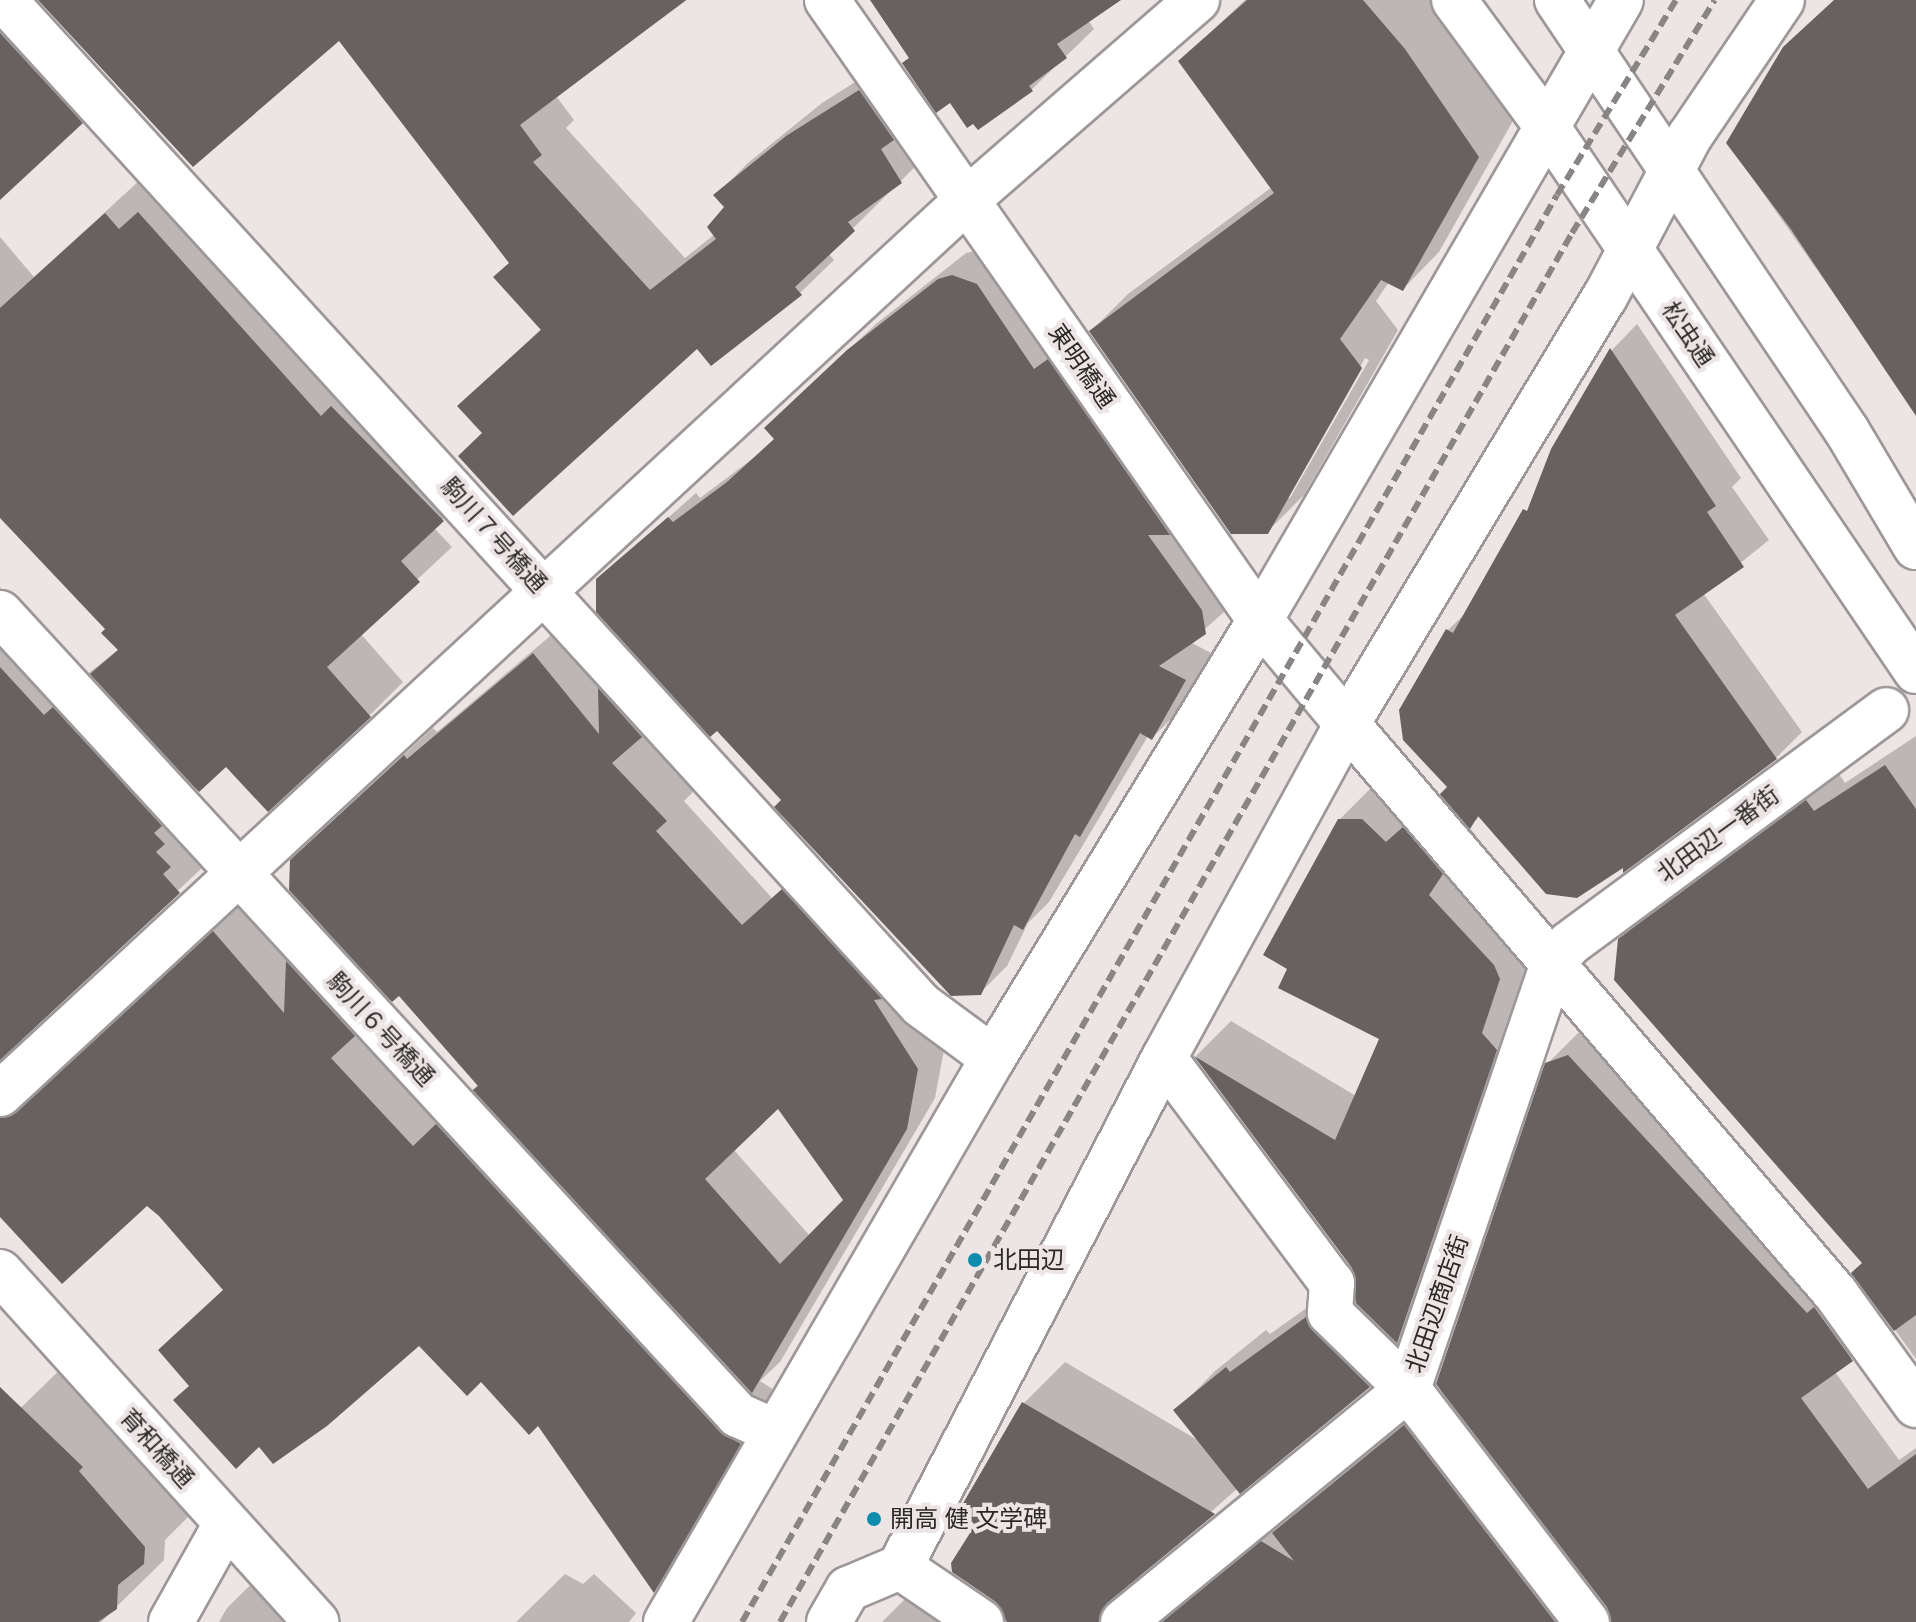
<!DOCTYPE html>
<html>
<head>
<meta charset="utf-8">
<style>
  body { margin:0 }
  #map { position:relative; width:1916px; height:1622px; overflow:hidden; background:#ece4e5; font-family:Arial,"Noto Sans JP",sans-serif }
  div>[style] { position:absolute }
  .shadow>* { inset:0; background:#0003 }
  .building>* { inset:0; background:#676161 }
  .roads { filter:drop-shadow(2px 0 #9e9797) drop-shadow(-2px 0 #9e9797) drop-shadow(0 2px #9e9797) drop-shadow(0 -2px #9e9797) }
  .pedestrian>* { height:44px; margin:-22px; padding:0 22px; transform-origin:22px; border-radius:22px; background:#fff }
  .minor>* { height:44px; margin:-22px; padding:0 22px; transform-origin:22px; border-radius:22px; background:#fff }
  .tertiary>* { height:44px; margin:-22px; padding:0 22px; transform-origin:22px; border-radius:22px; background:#fff }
  .rail>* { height:6px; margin-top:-3px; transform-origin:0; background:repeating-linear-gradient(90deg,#8a8585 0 12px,transparent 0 18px) }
  .dots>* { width:22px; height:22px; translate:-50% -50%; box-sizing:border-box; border:4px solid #ece4e5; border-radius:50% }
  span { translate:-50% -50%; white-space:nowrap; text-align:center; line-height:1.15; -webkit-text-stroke:8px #ece4e5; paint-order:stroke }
  .street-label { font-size:24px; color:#2b2828 }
  .poi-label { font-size:24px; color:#2b2828 }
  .left { translate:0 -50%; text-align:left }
</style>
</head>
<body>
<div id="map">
  <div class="shadow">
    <div style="clip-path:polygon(0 0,34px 0,115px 88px,0 187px)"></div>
    <div style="clip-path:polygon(41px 0,687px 0,556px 96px,574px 120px,566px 128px,685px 258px,715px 234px,727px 207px,716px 195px,749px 162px,822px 103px,893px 58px,934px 148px,828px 253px,834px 260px,800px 293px,697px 346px,484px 432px,460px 406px,542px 328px,511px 262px,340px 38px)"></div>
    <div style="clip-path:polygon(872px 0,1116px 0,1088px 20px,1094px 29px,1031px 90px,951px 101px,911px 57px)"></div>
    <div style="clip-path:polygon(evenodd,1245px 0,1431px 0,1514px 119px,1439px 252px,1403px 289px,1389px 282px,1376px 301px,1398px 330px,1304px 495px,1267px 532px,1091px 331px,1128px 294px,1272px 187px,1180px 61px,1245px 0,1365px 358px,1369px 360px,1290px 498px,1286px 498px,1365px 358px)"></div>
    <div style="clip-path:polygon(1834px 0,1916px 0,1916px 411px,1728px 143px)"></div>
    <div style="clip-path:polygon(139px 181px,476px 486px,434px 528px,452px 547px,360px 633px,403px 682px,369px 716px,227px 764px,197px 788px,193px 792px,219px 852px,22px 1037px,16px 1059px,0 1075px,0 587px,85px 676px,119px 649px,108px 629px,0 516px,0 237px,34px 277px)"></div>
    <div style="clip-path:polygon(979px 250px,1231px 606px,1190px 642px,1211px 653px,1178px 712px,1152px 738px,1148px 736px,1049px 902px,1028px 923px,1007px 966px,980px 993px,952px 994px,777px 807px,784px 800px,598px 580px,696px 493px,700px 498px,756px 456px,776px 438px,793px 402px,876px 324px,966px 253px)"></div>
    <div style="clip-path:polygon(1637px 324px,1741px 478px,1732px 487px,1769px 540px,1703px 593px,1802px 732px,1776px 758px,1625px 864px,1480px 816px,1469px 827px,1477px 837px,1464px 858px,1535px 942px,1517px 996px,1531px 1014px,1432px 1305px,1399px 1338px,1408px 1347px,1369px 1386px,1238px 1488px,1140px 1575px,1143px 1597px,1304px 1503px,1442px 1389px,1547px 1064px,1578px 1033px,1599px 1026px,1882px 1329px,1835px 1372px,1899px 1460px,1916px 1448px,1916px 1622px,1617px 1622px,1602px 1602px,1582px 1622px,882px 1622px,906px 1598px,940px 1589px,989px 1622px,1003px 1608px,954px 1571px,973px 1532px,954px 1523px,1024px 1403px,1065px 1362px,1201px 1442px,1176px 1411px,1215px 1371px,1266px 1330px,1270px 1334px,1346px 1280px,1357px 1297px,1354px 1267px,1196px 1056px,1231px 1021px,1356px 1096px,1382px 1038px,1290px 968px,1339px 820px,1375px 784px,1423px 808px,1449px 787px,1448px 630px,1469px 610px,1532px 503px,1552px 450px,1612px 350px)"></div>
    <div style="clip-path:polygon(evenodd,563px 625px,670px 707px,642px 735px,694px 791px,684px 801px,772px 898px,812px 862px,946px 1039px,935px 1098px,780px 1362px,760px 1381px,785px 1397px,699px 1545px,654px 1590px,539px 1423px,481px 1379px,419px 1343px,191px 1386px,161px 1351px,225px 1288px,148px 1203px,0 1215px,0 1123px,260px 887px,308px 942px,324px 926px,322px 831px,433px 728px,437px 732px,563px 625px,399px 993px,479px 1084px,460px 1101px,376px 1012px,399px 993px,563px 625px,778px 1106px,845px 1200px,810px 1236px,733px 1149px,778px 1106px)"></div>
    <div style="clip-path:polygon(1916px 736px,1916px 1359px,1854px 1273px,1864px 1262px,1619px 940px,1650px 909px,1837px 771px,1845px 783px)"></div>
    <div style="clip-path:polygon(70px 1360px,191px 1514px,165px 1540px,164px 1560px,101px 1622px,0 1622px,0 1428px)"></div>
    <div style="clip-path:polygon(275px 1561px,329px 1622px,219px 1622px,227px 1608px)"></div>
    <div style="clip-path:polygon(565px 1574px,583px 1584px,594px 1574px,636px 1613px,629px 1622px,516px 1622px)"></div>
  </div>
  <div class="building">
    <div style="clip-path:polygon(38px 0,686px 0,520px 125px,542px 155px,533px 162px,650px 290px,716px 239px,707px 227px,724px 207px,713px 195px,786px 136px,859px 90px,894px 140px,881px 149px,902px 183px,848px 222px,855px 231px,795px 287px,802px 295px,711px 366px,697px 349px,513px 516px,458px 456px,482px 433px,457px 406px,541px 330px,493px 277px,509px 263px,339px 41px,193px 167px)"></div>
    <div style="clip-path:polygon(870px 0,1121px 0,1057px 44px,1067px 58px,1029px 86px,1033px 91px,978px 130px,973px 124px,967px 128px,950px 103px,936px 113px,902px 63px,909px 58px)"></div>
    <div style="clip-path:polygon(1247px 0,1363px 0,1405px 49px,1479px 157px,1403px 291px,1381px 280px,1340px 339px,1362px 368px,1268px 534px,1231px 534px,1089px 331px,1274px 193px,1178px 61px)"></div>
    <div style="clip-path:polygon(1834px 0,1916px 0,1916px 416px,1790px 228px,1726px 143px,1783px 47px)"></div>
    <div style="clip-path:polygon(0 33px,83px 123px,0 200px)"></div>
    <div style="clip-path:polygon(138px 212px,321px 416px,331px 406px,444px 521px,401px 561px,420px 582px,327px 667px,371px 717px,268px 812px,226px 767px,199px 792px,90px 674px,118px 650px,101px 633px,105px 629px,0 518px,0 308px,105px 213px,119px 229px)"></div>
    <div style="clip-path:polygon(952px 275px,977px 284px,1034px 369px,1048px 359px,1170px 535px,1148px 535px,1202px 610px,1206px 634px,1159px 666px,1186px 680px,1152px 740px,1140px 733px,1080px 837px,1075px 834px,1023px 930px,1014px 925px,981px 995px,951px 996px,774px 807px,781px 800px,717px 731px,710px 737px,596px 612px,596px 579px,668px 517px,673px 522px,727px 482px,774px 439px,764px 428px,847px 350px,938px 279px)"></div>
    <div style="clip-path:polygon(1610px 348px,1716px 506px,1707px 512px,1744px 567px,1675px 615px,1777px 759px,1623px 873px,1623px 868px,1577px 898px,1546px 894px,1478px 816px,1470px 829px,1440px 794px,1447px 787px,1403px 740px,1399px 710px,1446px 629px,1453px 633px,1523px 509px,1527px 511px,1551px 449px)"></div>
    <div style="clip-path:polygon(evenodd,533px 653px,599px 734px,598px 688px,642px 737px,612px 763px,667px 821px,656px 831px,742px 925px,782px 889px,882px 999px,874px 1000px,918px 1069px,907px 1129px,752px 1393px,473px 1090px,478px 1086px,399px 996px,392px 1002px,289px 890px,290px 860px,404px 755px,407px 759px,533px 653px,778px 1109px,843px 1200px,780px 1264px,705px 1179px,778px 1109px)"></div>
    <div style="clip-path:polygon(0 667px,44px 715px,53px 707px,162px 826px,154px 833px,165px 844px,156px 852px,171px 867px,163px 874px,180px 893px,0 1060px)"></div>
    <div style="clip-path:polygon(1885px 765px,1916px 809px,1916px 1315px,1894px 1331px,1851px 1273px,1862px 1263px,1614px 980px,1618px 939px,1806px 800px,1814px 811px)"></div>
    <div style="clip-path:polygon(1338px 819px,1362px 819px,1386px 842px,1403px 827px,1443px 874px,1429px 895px,1494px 965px,1500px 979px,1482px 1033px,1497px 1050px,1397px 1343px,1356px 1303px,1352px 1268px,1194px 1056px,1335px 1140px,1379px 1039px,1278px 988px,1287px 969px,1263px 955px)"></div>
    <div style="clip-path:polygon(213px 931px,284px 1013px,286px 961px,355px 1036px,331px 1058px,413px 1146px,436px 1124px,720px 1432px,741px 1444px,654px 1593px,538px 1426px,529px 1435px,481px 1382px,467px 1396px,419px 1346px,327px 1426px,273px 1464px,259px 1447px,236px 1469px,173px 1400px,189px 1386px,158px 1350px,223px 1290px,159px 1216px,147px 1206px,62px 1284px,0 1217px,0 1118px,17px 1112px)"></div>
    <div style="clip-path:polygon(1568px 1055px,1807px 1313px,1814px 1307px,1853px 1361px,1801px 1398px,1868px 1489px,1916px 1454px,1916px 1622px,1611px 1622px,1607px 1607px,1436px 1384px,1545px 1063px)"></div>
    <div style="clip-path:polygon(1306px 1317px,1313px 1331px,1370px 1387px,1240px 1494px,1173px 1410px,1226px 1367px,1230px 1372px)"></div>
    <div style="clip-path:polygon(0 1387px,83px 1467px,79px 1471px,145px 1547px,144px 1564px,118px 1585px,117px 1609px,98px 1622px,0 1622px)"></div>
    <div style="clip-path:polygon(1022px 1402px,1215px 1514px,1107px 1603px,1099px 1622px,1007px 1622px,996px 1602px,952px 1572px,951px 1563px,970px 1533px,951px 1524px)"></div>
    <div style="clip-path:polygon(1404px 1425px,1555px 1622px,1162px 1622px,1261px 1541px,1294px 1561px,1272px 1533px)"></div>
  </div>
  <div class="roads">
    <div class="pedestrian">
      <div style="left:1347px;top:724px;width:751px;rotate:49.37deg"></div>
      <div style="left:900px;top:1567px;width:98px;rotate:34.2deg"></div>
      <div style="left:1123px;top:1622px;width:368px;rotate:-39.3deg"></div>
      <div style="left:1408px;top:1389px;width:451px;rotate:-71.2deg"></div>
      <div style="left:1553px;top:962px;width:24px;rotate:-48deg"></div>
      <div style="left:1569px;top:944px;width:394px;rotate:-36.4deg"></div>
    </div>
    <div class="minor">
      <div style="left:4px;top:0;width:1360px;rotate:47.62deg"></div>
      <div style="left:921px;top:1005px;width:89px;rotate:36.4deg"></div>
      <div style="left:0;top:613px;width:1090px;rotate:47.38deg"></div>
      <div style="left:738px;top:1415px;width:39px;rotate:24deg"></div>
      <div style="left:1164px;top:1058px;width:281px;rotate:53.3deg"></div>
      <div style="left:1332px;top:1283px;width:30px;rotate:94deg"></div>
      <div style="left:1330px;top:1313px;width:109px;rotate:44.3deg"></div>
      <div style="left:1408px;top:1389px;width:294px;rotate:52.5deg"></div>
      <div style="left:0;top:1094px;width:1317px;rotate:-42.75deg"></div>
      <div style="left:967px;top:200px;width:305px;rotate:-41deg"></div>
      <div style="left:1836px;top:1294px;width:137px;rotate:54.2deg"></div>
      <div style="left:171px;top:1622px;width:112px;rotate:-60.7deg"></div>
      <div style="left:666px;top:1622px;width:652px;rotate:-59.9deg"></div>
      <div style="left:993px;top:1058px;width:513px;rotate:-58.63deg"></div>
      <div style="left:1260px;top:620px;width:717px;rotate:-59.79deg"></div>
      <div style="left:829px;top:1622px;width:38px;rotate:-60deg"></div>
      <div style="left:848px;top:1589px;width:56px;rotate:-22.9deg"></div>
      <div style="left:900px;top:1567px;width:573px;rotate:-62.59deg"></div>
      <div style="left:1164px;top:1058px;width:381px;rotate:-61.3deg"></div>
      <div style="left:1347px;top:724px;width:499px;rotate:-58.9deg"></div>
      <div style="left:1605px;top:297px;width:182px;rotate:-62.2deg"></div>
      <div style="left:1690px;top:136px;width:164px;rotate:-55.9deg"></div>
    </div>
    <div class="tertiary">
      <div style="left:827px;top:0;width:756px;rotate:55.07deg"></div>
      <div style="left:1260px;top:620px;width:136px;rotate:50.1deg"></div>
      <div style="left:1454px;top:0;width:159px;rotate:53.7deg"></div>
      <div style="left:1548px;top:128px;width:656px;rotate:55.87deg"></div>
      <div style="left:1557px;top:0;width:519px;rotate:56.07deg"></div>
      <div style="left:1847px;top:431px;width:135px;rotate:59.3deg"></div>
      <div style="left:0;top:1272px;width:472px;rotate:47.9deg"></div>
    </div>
  </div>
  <div class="rail">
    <div style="left:742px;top:1622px;width:1643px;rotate:-60.27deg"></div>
    <div style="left:1557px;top:195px;width:228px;rotate:-58.6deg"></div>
    <div style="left:780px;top:1622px;width:1599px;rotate:-60.31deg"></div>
    <div style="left:1572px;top:233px;width:273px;rotate:-58.5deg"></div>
  </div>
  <div class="dots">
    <div style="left:975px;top:1260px;background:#0d8cad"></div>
    <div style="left:874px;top:1519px;background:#0d8cad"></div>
  </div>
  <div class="street-label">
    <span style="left:1688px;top:334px;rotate:56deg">松虫通</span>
    <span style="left:1082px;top:366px;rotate:55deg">東明橋通</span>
    <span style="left:494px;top:535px;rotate:48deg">駒川７号橋通</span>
    <span style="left:1718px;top:834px;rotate:-36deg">北田辺一番街</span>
    <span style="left:381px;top:1029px;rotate:47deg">駒川６号橋通</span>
    <span style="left:1437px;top:1304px;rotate:-71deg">北田辺商店街</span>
    <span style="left:157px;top:1448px;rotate:48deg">育和橋通</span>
  </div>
  <div class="poi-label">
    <span class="left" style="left:993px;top:1260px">北田辺</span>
    <span class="left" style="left:890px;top:1519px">開高 健 文学碑</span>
  </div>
</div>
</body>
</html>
